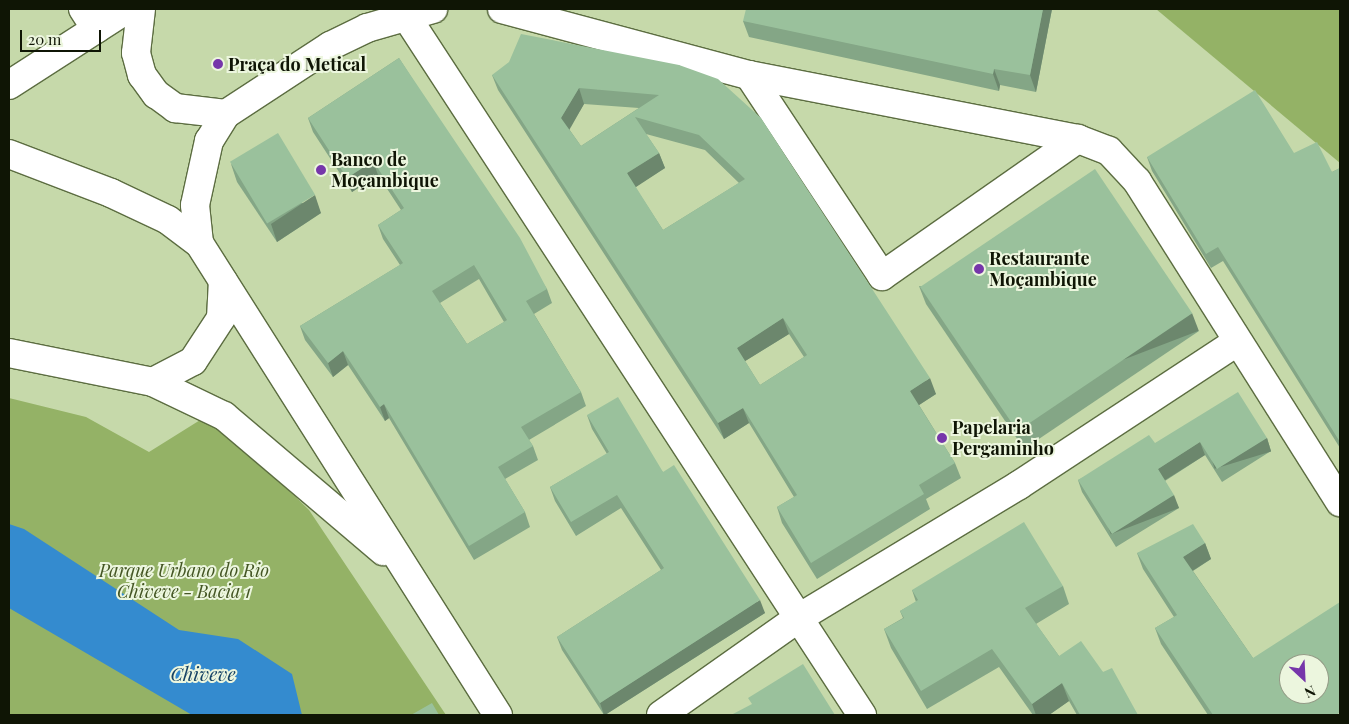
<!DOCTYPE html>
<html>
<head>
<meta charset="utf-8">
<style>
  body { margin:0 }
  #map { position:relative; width:1349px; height:724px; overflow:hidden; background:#c6d9aa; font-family:"Playfair Display",serif }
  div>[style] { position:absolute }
  .green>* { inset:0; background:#94b266 }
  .water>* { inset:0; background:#348bcf }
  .roads { filter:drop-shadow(1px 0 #5c6d41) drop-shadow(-1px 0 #5c6d41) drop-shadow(0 1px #5c6d41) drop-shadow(0 -1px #5c6d41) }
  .minor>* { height:28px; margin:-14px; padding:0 14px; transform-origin:14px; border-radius:14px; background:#fff }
  .wall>* { inset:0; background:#84a686 }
  .shaded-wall>* { inset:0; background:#6c876d; transform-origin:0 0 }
  .building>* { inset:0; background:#9ac19c; transform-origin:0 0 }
  .dots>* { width:14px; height:14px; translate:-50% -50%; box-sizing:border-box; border:2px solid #ecf6de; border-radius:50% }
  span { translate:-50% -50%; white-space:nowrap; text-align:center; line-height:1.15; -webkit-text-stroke:4px #ecf6de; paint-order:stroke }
  .poi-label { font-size:18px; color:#0f1505; font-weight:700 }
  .left { translate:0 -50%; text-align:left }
  .park-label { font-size:18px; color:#445624; font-style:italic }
  .water-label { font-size:19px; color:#154265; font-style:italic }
  .frame { position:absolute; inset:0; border:10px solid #0f1505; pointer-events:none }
  .north { position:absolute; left:1279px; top:654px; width:50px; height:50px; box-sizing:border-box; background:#ecf6de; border:1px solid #949c87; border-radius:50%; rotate:155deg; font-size:14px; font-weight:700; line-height:20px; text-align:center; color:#0f1505 }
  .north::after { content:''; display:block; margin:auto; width:18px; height:22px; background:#7636aa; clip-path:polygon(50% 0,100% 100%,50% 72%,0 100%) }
  .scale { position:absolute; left:20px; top:30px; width:81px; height:22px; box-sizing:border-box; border:2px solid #0f1505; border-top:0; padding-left:6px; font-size:15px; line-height:18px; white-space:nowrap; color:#0f1505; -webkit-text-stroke:4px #ecf6de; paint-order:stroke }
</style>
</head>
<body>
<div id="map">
  <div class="green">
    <div style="clip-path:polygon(1156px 9px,1340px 9px,1340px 163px)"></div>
    <div style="clip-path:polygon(9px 398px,86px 417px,149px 452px,205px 417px,234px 437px,309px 510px,446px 715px,9px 715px)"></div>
  </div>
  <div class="water">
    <div style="clip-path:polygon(9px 524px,24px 529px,179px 630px,238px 639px,292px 674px,302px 715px,192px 715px,9px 608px)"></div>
  </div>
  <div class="roads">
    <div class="minor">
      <div style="left:83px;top:9px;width:24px;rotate:57deg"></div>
      <div style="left:141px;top:9px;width:44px;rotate:96.5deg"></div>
      <div style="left:136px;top:53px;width:23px;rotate:75deg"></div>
      <div style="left:142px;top:75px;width:24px;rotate:54deg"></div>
      <div style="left:156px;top:94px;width:24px;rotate:36deg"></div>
      <div style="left:175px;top:108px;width:51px;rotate:6.7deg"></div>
      <div style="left:502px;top:9px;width:256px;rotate:15deg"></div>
      <div style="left:749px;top:75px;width:335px;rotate:11deg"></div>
      <div style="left:1078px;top:139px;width:33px;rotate:21deg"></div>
      <div style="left:1109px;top:151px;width:41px;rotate:47deg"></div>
      <div style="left:1137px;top:181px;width:380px;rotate:57.7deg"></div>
      <div style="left:406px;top:16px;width:835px;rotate:56.88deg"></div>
      <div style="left:749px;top:75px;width:241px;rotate:56.5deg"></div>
      <div style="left:882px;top:276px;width:239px;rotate:-35deg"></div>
      <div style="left:9px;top:85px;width:140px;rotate:-32.8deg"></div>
      <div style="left:9px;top:154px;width:109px;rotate:20.9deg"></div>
      <div style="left:111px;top:193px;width:63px;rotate:25.3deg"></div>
      <div style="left:168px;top:220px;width:39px;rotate:37deg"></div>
      <div style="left:199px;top:243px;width:559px;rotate:57.65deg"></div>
      <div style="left:199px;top:243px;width:38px;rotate:-96deg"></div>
      <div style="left:195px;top:205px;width:66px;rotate:-77.7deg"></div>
      <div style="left:209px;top:141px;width:32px;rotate:-58deg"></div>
      <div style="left:226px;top:114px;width:124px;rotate:-33.2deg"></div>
      <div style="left:330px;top:46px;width:41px;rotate:-25.9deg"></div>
      <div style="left:367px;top:28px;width:69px;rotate:-16.1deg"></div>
      <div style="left:9px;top:353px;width:147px;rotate:11.4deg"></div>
      <div style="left:153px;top:382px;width:79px;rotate:25.6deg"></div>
      <div style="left:224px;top:416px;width:209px;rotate:40.3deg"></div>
      <div style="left:153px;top:382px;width:45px;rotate:-27.7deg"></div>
      <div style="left:193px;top:361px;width:51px;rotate:-56.9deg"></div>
      <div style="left:221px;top:318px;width:37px;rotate:-87deg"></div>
      <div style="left:661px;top:715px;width:166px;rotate:-35.2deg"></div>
      <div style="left:797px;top:619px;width:259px;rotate:-31.1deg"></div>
      <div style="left:1019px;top:485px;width:261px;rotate:-33.3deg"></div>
    </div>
  </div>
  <div class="wall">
    <div style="clip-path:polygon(1052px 9px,1036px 92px,1000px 85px,999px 91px,749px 37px,743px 21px)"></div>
    <div style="clip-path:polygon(evenodd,399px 58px,547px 289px,552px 303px,534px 314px,581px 392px,586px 406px,529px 440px,533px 446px,538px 460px,505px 479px,525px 512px,530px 527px,474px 560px,389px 418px,385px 421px,348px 365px,333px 377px,305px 340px,300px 326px,400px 265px,383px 239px,378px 225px,401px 210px,378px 175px,352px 192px,313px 132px,308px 118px,399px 58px,479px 279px,504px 322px,467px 344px,440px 303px,479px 279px)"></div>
    <div style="clip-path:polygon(evenodd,679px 65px,936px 394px,919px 405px,955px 463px,961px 478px,926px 499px,930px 509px,817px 579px,782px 523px,777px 507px,794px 497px,749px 423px,724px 439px,498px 90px,492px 75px,679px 65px,584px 104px,639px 108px,581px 146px,569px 129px,584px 104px,679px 65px,646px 134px,705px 150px,739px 183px,663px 230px,635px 187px,665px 168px,659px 153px,646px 134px,679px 65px,789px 334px,804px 357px,760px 385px,745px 361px,789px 334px)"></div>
    <div style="clip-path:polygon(1294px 153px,1332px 172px,1340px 168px,1340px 448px,1223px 261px,1211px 268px,1152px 171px,1147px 157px)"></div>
    <div style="clip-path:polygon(231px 164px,321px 213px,277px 242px,237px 182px)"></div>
    <div style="clip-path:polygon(919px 286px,1199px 331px,1024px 449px,926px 304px)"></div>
    <div style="clip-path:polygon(587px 415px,663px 472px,765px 613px,605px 715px,604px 715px,562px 650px,557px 637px,661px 570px,621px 508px,576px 536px,555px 501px,550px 487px,607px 454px,592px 429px)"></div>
    <div style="clip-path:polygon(1267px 438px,1271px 451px,1222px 482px,1205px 455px,1165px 481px,1179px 508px,1116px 547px,1082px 492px,1078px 480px,1155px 443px)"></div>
    <div style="clip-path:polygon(1205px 543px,1211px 559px,1193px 571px,1253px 658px,1340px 715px,1208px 715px,1161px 644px,1155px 628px,1174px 617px,1143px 569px,1137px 553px)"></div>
    <div style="clip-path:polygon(1063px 586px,1069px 604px,1036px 624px,1059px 656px,1103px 672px,1138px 715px,1077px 715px,1069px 701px,1049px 715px,1033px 715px,999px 667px,927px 709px,891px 648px,884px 629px,903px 618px,900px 611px,916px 602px,912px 590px)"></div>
  </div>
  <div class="shaded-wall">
    <div style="clip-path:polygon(1043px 9px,1052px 9px,1036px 92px,1030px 75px)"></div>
    <div style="clip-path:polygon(994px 69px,1000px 85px,999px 91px,993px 74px)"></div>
    <div style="clip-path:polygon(579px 88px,584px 104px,567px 134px,561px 118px)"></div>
    <div style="clip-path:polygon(659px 153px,665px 168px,633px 189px,627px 173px)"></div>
    <div style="clip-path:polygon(373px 161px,378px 175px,352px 192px,347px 178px)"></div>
    <div style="clip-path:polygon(315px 195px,321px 213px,277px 242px,271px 224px)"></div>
    <div style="left:1192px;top:313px;width:19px;height:211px;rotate:69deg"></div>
    <div style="clip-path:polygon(783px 318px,789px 334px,742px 363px,737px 348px)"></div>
    <div style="clip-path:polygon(343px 351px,348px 365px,333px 377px,328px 363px)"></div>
    <div style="clip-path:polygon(930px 378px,936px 394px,916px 407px,910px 391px)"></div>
    <div style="clip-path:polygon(384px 404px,389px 418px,385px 421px,380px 407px)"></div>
    <div style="clip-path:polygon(743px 408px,749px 423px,724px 439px,718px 423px)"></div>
    <div style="left:1267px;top:438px;width:14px;height:59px;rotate:73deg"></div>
    <div style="clip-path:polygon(1200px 442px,1205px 455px,1162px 482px,1158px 469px)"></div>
    <div style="left:1174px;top:495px;width:14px;height:73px;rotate:69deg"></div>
    <div style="clip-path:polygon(1205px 543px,1211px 559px,1189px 573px,1183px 557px)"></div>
    <div style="clip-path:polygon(760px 600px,765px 613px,605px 715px,604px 715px,600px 703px)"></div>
    <div style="clip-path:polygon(1062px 683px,1069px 701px,1049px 715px,1036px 715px,1032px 704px)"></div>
  </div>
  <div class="building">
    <div style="clip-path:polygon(746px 9px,1043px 9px,1030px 75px,994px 69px,993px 74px,743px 21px)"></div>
    <div style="clip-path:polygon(evenodd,521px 34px,679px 65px,718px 79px,761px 118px,930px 378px,910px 391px,955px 463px,919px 485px,924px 494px,811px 563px,777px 507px,797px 495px,743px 408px,718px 423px,492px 75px,509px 62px,521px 34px,579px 88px,659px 95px,581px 146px,561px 118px,579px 88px,521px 34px,635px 117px,699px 135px,745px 179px,663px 230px,627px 173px,659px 153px,635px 117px,521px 34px,783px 318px,807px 355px,760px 385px,737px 348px,783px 318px)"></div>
    <div style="clip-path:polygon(evenodd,399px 58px,520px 238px,547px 289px,526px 301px,581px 392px,521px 427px,533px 446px,498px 467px,525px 512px,469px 546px,384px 404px,380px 407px,343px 351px,328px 363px,300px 326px,403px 263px,378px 225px,404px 208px,373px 161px,347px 178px,308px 118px,399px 58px,474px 265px,507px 320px,467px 344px,432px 291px,474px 265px)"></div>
    <div style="clip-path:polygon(1255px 90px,1294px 153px,1317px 142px,1332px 172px,1340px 168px,1340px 442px,1218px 247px,1206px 254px,1147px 157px)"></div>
    <div style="left:278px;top:133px;width:72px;height:56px;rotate:59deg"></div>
    <div style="left:1095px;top:169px;width:174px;height:211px;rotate:56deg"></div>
    <div style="clip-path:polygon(1238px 392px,1267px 438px,1217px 469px,1200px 442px,1158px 469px,1174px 495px,1112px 534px,1078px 480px,1149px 435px,1155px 443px)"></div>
    <div style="clip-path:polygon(618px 397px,663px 472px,674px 465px,760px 600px,600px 703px,557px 637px,664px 568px,617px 495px,571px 522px,550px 487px,609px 452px,587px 415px)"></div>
    <div style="clip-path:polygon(1024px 522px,1063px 586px,1025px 608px,1059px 656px,1081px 641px,1103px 672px,1112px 668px,1138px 715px,1080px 715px,1062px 683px,1032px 704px,992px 649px,921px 691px,884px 629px,904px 618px,900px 611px,918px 600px,912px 590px)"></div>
    <div style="clip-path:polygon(evenodd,1193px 524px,1205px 543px,1183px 557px,1253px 658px,1340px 602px,1340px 712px,1336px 715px,1213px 715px,1155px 628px,1177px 615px,1137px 553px,1193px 524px,1289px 664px,1319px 664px,1319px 694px,1289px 694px,1289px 664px)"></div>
    <div style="clip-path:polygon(803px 664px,835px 715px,731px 715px,752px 704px,748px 698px)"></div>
    <div style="clip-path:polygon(432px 703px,439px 715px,411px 715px)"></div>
  </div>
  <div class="dots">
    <div style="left:218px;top:64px;background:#7636aa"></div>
    <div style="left:321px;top:170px;background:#7636aa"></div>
    <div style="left:979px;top:269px;background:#7636aa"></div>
    <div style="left:942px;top:438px;background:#7636aa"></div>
  </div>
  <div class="poi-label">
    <span class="left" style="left:228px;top:64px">Praça do Metical</span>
    <span class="left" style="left:331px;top:170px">Banco de<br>Moçambique</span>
    <span class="left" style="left:989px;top:269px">Restaurante<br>Moçambique</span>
    <span class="left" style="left:952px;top:438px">Papelaria<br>Pergaminho</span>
  </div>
  <div class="park-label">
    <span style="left:184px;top:581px">Parque Urbano do Rio<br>Chiveve - Bacia 1</span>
  </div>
  <div class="water-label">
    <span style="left:203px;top:674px">Chiveve</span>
  </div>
  <div class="frame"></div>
  <div class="north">N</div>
  <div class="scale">20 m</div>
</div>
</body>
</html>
